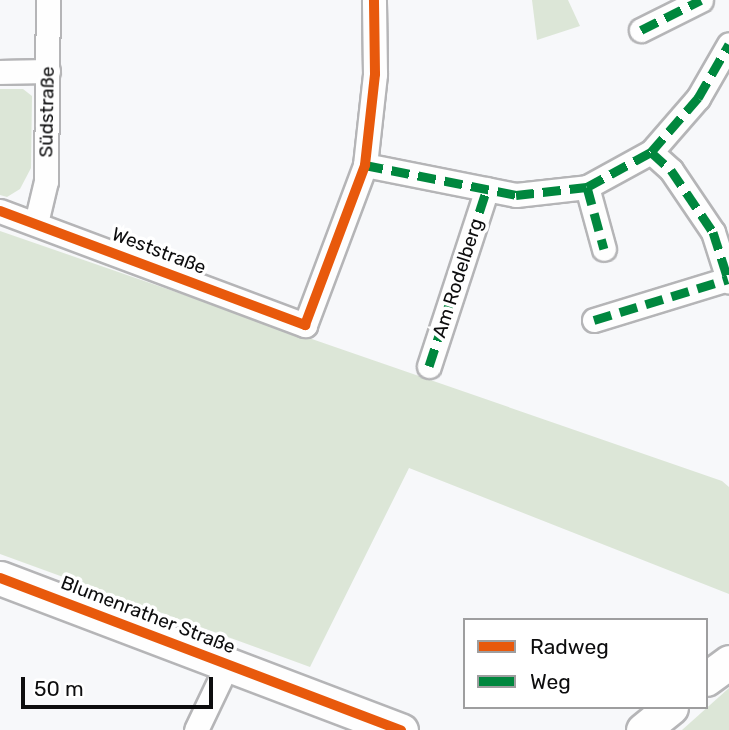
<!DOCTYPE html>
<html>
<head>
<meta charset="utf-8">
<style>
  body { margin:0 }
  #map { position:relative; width:729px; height:730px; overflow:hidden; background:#f7f8fa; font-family:Rubik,sans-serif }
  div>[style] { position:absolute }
  .green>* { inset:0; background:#dce6d7 }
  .roads { filter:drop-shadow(2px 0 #b5b5b7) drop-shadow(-2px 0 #b5b5b7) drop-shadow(0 2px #b5b5b7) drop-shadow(0 -2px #b5b5b7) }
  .street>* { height:23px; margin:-11.5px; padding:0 11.5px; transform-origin:11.5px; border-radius:11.5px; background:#fefefe }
  .secondary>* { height:33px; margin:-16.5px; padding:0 16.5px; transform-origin:16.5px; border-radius:16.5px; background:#fefefe }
  .quiet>* { height:9px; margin-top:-4.5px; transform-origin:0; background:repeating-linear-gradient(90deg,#00873e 0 18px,transparent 0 27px) }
  .cycleway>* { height:10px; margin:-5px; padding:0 5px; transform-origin:5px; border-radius:5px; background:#e8590c }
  span { translate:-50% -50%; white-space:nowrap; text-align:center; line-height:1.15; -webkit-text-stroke:7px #fff; paint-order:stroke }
  .street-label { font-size:19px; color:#0d0d0e }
  .legend { position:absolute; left:463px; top:618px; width:245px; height:91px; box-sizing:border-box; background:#fff; border:2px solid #9e9e9f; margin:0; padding:9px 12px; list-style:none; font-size:21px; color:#0d0d0e }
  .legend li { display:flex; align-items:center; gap:14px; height:35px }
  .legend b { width:35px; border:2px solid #9e9e9f }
  .scale { position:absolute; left:21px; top:677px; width:192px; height:32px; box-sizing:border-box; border:4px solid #0d0d0e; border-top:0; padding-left:9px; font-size:21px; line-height:24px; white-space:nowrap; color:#0d0d0e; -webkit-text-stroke:5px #fff; paint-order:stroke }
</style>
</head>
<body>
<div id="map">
  <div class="green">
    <div style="clip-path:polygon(532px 0,568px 0,580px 26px,537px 40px)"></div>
    <div style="clip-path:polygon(0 89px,23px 89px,32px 96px,31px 168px,20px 189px,7px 197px,0 195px)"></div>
    <div style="clip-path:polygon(0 231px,722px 481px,729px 487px,729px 594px,409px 468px,310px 667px,0 554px)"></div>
    <div style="clip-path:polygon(729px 688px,729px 730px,682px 730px)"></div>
  </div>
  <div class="roads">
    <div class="street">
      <div style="left:641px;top:30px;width:67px;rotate:-26.6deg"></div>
      <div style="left:0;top:72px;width:48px;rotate:-1.2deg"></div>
      <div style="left:651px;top:152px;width:27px;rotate:42deg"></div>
      <div style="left:671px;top:170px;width:75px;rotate:55.9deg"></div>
      <div style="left:713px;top:232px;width:52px;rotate:72.3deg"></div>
      <div style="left:365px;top:165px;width:154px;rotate:11.2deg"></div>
      <div style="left:516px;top:195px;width:71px;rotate:-6.4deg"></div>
      <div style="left:587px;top:187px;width:73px;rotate:-28.7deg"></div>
      <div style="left:651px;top:152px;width:72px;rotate:-49deg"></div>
      <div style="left:698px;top:98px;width:62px;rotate:-60.1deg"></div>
      <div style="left:587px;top:187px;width:64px;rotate:74.7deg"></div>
      <div style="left:0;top:211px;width:326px;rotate:20.5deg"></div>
      <div style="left:305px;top:325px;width:171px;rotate:-69.4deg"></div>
      <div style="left:365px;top:165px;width:92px;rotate:-83.7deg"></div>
      <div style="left:375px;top:74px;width:74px;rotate:-90.8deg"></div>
      <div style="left:36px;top:223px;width:43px;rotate:-76.6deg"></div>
      <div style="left:46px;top:181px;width:181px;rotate:-89.4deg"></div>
      <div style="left:594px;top:320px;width:140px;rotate:-17deg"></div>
      <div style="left:429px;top:366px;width:186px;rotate:-71.9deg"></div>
      <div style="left:196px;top:730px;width:72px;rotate:-64.5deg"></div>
    </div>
    <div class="secondary">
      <div style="left:0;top:578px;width:429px;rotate:20.8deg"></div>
      <div style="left:706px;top:679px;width:29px;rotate:-36deg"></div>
      <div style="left:643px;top:730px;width:36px;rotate:-39deg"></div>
    </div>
  </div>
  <div class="quiet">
    <div style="left:641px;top:30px;width:67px;rotate:-26.6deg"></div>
    <div style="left:651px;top:152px;width:27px;rotate:42deg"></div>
    <div style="left:671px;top:170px;width:75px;rotate:55.9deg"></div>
    <div style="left:713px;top:232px;width:52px;rotate:72.3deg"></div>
    <div style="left:365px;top:165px;width:154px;rotate:11.2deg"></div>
    <div style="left:516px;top:195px;width:71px;rotate:-6.4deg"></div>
    <div style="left:587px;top:187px;width:73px;rotate:-28.7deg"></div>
    <div style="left:651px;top:152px;width:72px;rotate:-49deg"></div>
    <div style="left:698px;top:98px;width:62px;rotate:-60.1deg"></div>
    <div style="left:587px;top:187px;width:64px;rotate:74.7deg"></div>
    <div style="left:594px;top:320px;width:140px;rotate:-17deg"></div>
    <div style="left:429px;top:366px;width:186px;rotate:-71.9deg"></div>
  </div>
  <div class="cycleway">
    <div style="left:0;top:211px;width:326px;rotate:20.5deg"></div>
    <div style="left:305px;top:325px;width:171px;rotate:-69.4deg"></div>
    <div style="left:365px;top:165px;width:92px;rotate:-83.7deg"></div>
    <div style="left:375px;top:74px;width:74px;rotate:-90.8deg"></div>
    <div style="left:0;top:578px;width:429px;rotate:20.8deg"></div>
  </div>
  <div class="street-label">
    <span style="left:47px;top:112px;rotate:-89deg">Südstraße</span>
    <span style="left:159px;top:251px;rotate:21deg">Weststraße</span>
    <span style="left:458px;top:278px;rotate:-72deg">Am Rodelberg</span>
    <span style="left:148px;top:615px;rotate:21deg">Blumenrather Straße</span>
  </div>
  <ul class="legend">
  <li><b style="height:9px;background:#e8590c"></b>Radweg</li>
  <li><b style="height:9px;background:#00873e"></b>Weg</li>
  </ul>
  <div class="scale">50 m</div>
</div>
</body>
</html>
